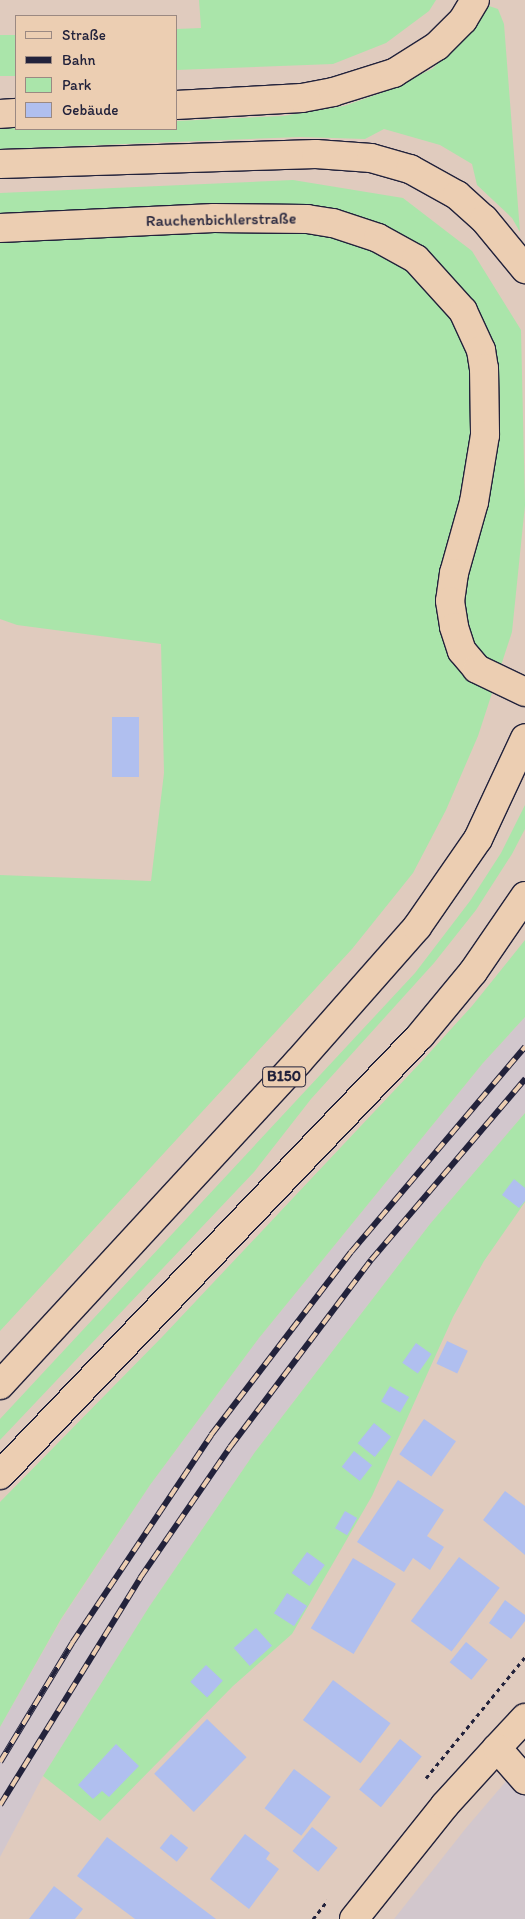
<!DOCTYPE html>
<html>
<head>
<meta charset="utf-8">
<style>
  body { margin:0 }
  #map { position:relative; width:525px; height:1919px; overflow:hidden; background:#e0cbbe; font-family:Itim,sans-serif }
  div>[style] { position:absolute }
  .built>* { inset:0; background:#d2c7cd }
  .green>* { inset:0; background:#aae5aa; transform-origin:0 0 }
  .building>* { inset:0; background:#b0bfef; transform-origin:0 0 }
  .path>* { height:3px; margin-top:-1.5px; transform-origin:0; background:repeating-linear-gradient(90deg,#22223b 0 4px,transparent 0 8px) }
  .roads { filter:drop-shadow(1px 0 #22223b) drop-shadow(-1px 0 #22223b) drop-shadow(0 1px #22223b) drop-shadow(0 -1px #22223b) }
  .street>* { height:28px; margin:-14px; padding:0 14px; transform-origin:14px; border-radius:14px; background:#ecceb2 }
  .secondary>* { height:28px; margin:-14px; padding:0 14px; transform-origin:14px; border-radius:14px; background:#ecceb2 }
  .primary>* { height:28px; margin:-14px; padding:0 14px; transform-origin:14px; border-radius:14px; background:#ecceb2 }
  .highway>* { height:28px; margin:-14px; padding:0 14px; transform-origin:14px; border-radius:14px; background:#ecceb2 }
  .rail>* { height:5.5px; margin-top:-2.75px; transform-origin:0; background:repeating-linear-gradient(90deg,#ecceb2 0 11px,#22223b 0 22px); box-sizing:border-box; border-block:1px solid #22223b }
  span { translate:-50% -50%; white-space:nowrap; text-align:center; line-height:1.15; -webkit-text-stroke:5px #ecceb2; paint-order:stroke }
  .shield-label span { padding:1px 4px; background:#ecceb2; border:1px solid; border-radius:4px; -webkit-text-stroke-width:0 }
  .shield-label { font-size:15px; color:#22223b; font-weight:700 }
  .street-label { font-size:16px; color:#22223b }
  .legend { position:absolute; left:15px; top:15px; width:162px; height:115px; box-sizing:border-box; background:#ecceb2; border:1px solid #9b8982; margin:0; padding:6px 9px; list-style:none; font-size:15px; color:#22223b }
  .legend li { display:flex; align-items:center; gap:10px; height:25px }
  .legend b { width:25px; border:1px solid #9b8982 }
</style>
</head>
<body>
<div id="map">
  <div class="built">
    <div style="clip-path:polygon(525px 1017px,525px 1113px,430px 1224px,255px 1452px,149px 1607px,43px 1776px,0 1857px,0 1727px,61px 1620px,150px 1485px,259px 1338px,483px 1063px)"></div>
    <div style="clip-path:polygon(525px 1759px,525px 1919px,394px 1919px,466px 1828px)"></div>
  </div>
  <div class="green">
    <div style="clip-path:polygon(199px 0,436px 0,429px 11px,386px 43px,333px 64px,176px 70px,176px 29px,201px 28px)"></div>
    <div style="clip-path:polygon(489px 6px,498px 9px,504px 24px,520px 232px,512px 218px,477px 185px,472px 164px,440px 145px,384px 129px,365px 139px,300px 137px,0 149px,0 128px,176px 129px,176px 121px,283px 116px,344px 106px,381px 93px,432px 69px,457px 45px)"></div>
    <div style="left:16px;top:35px;width:41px;height:16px;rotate:90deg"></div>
    <div style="clip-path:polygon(293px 180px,403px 198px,472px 251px,521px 330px,525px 505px,512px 632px,478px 736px,446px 810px,413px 873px,352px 949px,0 1331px,0 875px,151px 881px,164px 773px,161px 644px,17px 625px,0 619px,0 193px)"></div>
    <div style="clip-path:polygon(525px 805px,525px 829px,512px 854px,476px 910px,434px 963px,311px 1099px,254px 1172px,0 1440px,0 1419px,415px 973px,470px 901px,501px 853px)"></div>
    <div style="clip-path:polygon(525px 940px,525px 1017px,483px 1063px,259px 1338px,150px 1485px,61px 1619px,0 1727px,0 1502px,163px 1336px,422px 1061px,472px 1006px)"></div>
    <div style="clip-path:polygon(525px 1113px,525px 1202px,484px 1261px,453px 1317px,372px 1496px,292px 1634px,233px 1686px,100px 1821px,43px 1776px,149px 1607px,255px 1452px,430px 1224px)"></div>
  </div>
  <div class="building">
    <div style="left:112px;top:717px;width:27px;height:60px"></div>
    <div style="clip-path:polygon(514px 1179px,525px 1188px,525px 1201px,519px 1208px,502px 1195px)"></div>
    <div style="left:447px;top:1341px;width:23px;height:25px;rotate:25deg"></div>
    <div style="left:416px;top:1343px;width:19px;height:24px;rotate:35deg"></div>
    <div style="left:390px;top:1386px;width:22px;height:18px;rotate:30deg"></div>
    <div style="left:424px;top:1419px;width:39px;height:43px;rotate:35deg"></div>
    <div style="left:374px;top:1423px;width:22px;height:26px;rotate:39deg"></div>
    <div style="left:354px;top:1451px;width:23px;height:20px;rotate:38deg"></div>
    <div style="clip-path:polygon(398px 1480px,444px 1510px,427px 1536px,444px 1547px,430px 1570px,413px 1558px,404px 1572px,357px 1542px)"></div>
    <div style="clip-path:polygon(505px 1491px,525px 1506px,525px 1555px,483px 1520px)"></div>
    <div style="left:345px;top:1511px;width:14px;height:20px;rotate:30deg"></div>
    <div style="left:307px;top:1552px;width:22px;height:26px;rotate:36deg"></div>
    <div style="left:459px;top:1557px;width:51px;height:80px;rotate:37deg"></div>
    <div style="left:353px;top:1558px;width:50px;height:82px;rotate:31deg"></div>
    <div style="left:287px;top:1593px;width:24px;height:24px;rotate:33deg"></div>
    <div style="clip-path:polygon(505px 1600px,525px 1615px,525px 1621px,511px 1639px,489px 1623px)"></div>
    <div style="left:256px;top:1628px;width:24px;height:30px;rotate:48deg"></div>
    <div style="left:466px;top:1642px;width:28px;height:26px;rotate:39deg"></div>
    <div style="left:206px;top:1665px;width:23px;height:23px;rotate:43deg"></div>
    <div style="left:333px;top:1680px;width:72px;height:50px;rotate:37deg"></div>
    <div style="left:207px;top:1719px;width:55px;height:76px;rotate:44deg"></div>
    <div style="left:400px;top:1739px;width:28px;height:65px;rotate:39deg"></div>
    <div style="clip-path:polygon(116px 1744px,139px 1766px,109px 1797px,102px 1791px,93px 1799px,78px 1785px)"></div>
    <div style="left:294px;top:1769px;width:46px;height:49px;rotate:37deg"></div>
    <div style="left:312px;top:1827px;width:33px;height:31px;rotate:39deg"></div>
    <div style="left:171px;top:1834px;width:22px;height:18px;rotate:39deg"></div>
    <div style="clip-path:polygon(245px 1834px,270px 1853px,266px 1859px,279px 1869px,249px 1909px,210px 1879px)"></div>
    <div style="clip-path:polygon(107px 1837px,216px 1919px,135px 1919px,77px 1876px)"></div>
    <div style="clip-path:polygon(54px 1886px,83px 1909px,75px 1919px,29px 1919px)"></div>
  </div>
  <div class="path">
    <div style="left:426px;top:1778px;width:156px;rotate:-50.7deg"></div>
    <div style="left:313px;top:1919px;width:24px;rotate:-52deg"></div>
  </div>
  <div class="roads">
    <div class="street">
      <div style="left:0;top:228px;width:214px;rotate:-2.7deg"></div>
      <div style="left:214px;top:218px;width:93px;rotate:0.6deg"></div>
      <div style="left:307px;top:219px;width:26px;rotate:9deg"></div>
      <div style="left:333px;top:223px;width:47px;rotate:18.4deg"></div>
      <div style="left:378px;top:238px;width:43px;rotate:28.9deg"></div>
      <div style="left:416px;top:259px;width:70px;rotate:47.9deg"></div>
      <div style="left:463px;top:311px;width:43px;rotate:65.2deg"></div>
      <div style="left:481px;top:350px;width:18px;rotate:81deg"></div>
      <div style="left:484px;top:368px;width:67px;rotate:89.1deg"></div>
      <div style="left:485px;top:435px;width:68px;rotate:99.3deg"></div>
      <div style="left:474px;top:502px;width:74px;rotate:105.7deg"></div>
      <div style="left:454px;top:573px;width:28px;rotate:98deg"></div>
      <div style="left:450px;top:601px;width:26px;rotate:81deg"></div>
      <div style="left:454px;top:627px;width:25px;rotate:72deg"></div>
      <div style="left:462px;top:651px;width:23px;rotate:50deg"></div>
      <div style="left:477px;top:669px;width:53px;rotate:25.6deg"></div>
      <div style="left:497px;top:1748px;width:41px;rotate:-47deg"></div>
    </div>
    <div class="secondary">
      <div style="left:354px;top:1919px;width:146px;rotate:-51.4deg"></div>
      <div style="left:445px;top:1805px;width:77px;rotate:-47.6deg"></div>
      <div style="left:497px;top:1748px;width:43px;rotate:48.8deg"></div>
    </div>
    <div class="primary">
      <div style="left:0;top:1385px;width:439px;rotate:-47.3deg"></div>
      <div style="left:298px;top:1062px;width:180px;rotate:-48.6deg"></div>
      <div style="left:417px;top:927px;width:107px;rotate:-55.3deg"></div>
      <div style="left:478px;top:839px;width:111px;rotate:-65deg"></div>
      <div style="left:0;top:1475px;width:608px;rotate:-46.27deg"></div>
      <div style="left:420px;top:1036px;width:83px;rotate:-50.4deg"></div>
      <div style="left:473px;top:972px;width:92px;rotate:-55.6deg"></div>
    </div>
    <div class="highway">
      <div style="left:176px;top:105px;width:126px;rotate:-3.2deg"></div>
      <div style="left:302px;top:98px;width:32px;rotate:-11deg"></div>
      <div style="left:333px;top:92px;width:64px;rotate:-17.3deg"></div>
      <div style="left:394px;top:73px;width:51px;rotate:-32.1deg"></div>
      <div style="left:437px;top:46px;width:37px;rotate:-45deg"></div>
      <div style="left:463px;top:20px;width:23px;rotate:-59deg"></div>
      <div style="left:0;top:114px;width:16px;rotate:-4deg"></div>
      <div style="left:0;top:164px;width:316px;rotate:-1.8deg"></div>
      <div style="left:316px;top:154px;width:55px;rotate:4.2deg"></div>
      <div style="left:371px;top:158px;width:41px;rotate:15.8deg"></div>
      <div style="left:410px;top:169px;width:54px;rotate:29deg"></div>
      <div style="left:457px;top:195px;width:36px;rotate:42deg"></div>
      <div style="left:484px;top:219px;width:65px;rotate:50.6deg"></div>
    </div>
  </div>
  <div class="rail">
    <div style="left:0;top:1762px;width:139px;rotate:-58.8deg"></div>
    <div style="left:72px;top:1643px;width:250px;rotate:-56.2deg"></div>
    <div style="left:211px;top:1435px;width:230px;rotate:-52.6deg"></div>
    <div style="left:351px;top:1252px;width:269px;rotate:-49.7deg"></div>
    <div style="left:0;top:1805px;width:267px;rotate:-58.3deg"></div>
    <div style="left:140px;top:1578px;width:159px;rotate:-55.5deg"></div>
    <div style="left:230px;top:1447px;width:234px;rotate:-53deg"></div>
    <div style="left:371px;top:1260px;width:238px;rotate:-49.6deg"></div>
  </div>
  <div class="shield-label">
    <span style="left:284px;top:1077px">B150</span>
  </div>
  <div class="street-label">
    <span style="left:221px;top:220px;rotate:-1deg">Rauchenbichlerstraße</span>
  </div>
  <ul class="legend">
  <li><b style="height:6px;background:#ecceb2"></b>Straße</li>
  <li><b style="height:6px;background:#22223b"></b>Bahn</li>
  <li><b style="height:14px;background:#aae5aa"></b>Park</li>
  <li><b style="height:14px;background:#b0bfef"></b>Gebäude</li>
  </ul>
</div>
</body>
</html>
